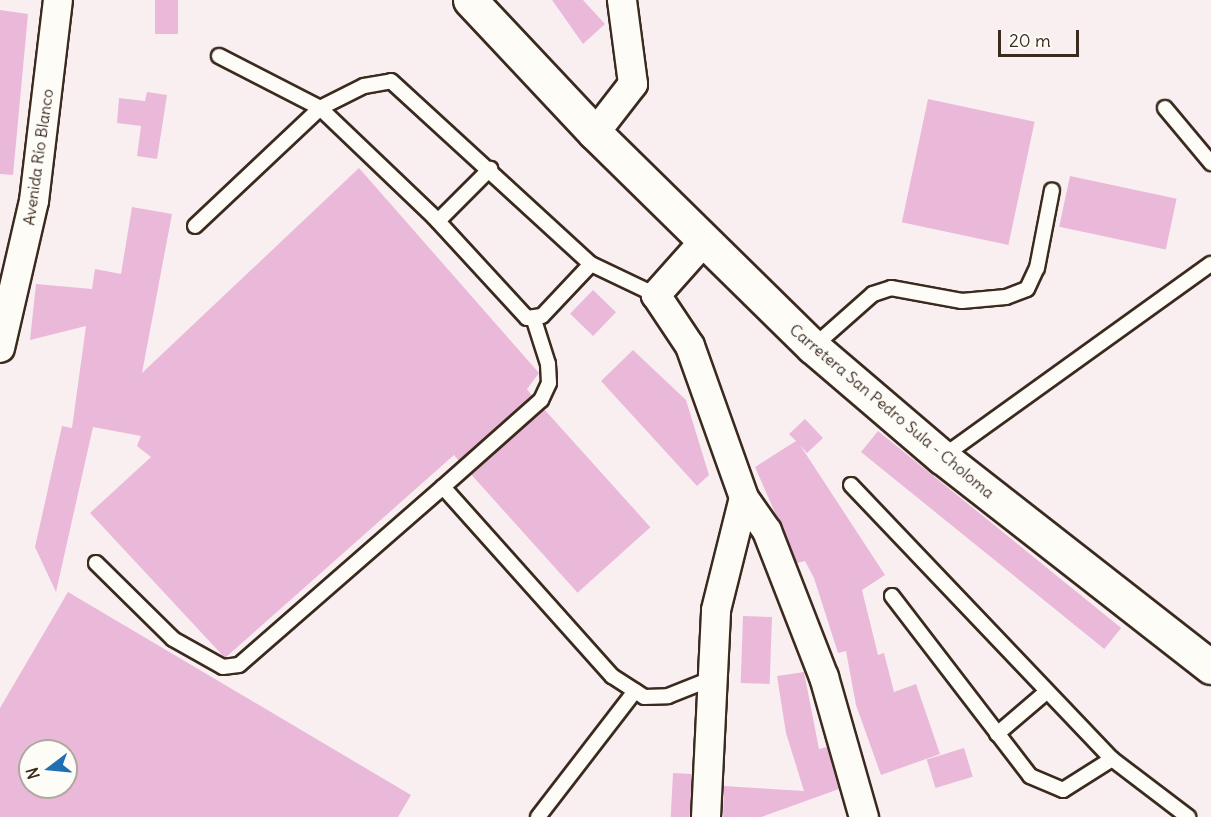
<!DOCTYPE html>
<html>
<head>
<meta charset="utf-8">
<style>
  body { margin:0 }
  #map { position:relative; width:1211px; height:817px; overflow:hidden; background:#f9eff1; font-family:Delius,sans-serif }
  div>[style] { position:absolute }
  .building>* { inset:0; background:#eab9d9; transform-origin:0 0 }
  .roads { filter:drop-shadow(2px 0 #3b2a1e) drop-shadow(-2px 0 #3b2a1e) drop-shadow(0 2px #3b2a1e) drop-shadow(0 -2px #3b2a1e) }
  .lane>* { height:14px; margin:-7px; padding:0 7px; transform-origin:7px; border-radius:7px; background:#fdfcf7 }
  .street>* { height:28px; margin:-14px; padding:0 14px; transform-origin:14px; border-radius:14px; background:#fdfcf7 }
  .secondary>* { height:33px; margin:-16.5px; padding:0 16.5px; transform-origin:16.5px; border-radius:16.5px; background:#fdfcf7 }
  span { translate:-50% -50%; white-space:nowrap; text-align:center; line-height:1.15; -webkit-text-stroke:5px #fdfcf7; paint-order:stroke }
  .street-label { font-size:16px; color:#3b2a1e }
  .north { position:absolute; left:18px; top:739px; width:60px; height:60px; box-sizing:border-box; background:#fdfcf7; border:2px solid #afa8a0; border-radius:50%; rotate:254deg; font-size:16px; font-weight:700; line-height:24px; text-align:center; color:#3b2a1e }
  .north::after { content:''; display:block; margin:auto; width:21px; height:27px; background:#1f6fb2; clip-path:polygon(50% 0,100% 100%,50% 72%,0 100%) }
  .scale { position:absolute; left:998px; top:30px; width:81px; height:27px; box-sizing:border-box; border:3px solid #3b2a1e; border-top:0; padding-left:8px; font-size:18px; line-height:21px; white-space:nowrap; color:#3b2a1e; -webkit-text-stroke:4px #fdfcf7; paint-order:stroke }
</style>
</head>
<body>
<div id="map">
  <div class="building">
    <div style="left:155px;top:0;width:23px;height:34px"></div>
    <div style="clip-path:polygon(552px 0,583px 0,605px 24px,583px 44px)"></div>
    <div style="clip-path:polygon(0 10px,28px 14px,13px 175px,0 174px)"></div>
    <div style="clip-path:polygon(147px 92px,167px 95px,157px 159px,137px 156px,141px 126px,117px 123px,119px 98px,145px 101px)"></div>
    <div style="left:928px;top:99px;width:109px;height:126px;rotate:12deg"></div>
    <div style="clip-path:polygon(359px 168px,539px 373px,527px 389px,532px 396px,459px 461px,454px 455px,225px 658px,90px 513px,151px 457px,137px 446px,141px 436px,93px 427px,56px 592px,35px 547px,62px 426px,72px 428px,86px 326px,30px 340px,36px 284px,92px 289px,95px 269px,121px 274px,132px 207px,172px 214px,142px 373px)"></div>
    <div style="left:1070px;top:176px;width:109px;height:52px;rotate:12deg"></div>
    <div style="left:593px;top:290px;width:32px;height:33px;rotate:44deg"></div>
    <div style="clip-path:polygon(633px 350px,686px 400px,709px 475px,697px 486px,601px 381px)"></div>
    <div style="left:544px;top:409px;width:159px;height:98px;rotate:48deg"></div>
    <div style="clip-path:polygon(805px 419px,823px 438px,807px 453px,800px 445px,885px 575px,862px 590px,878px 655px,884px 653px,894px 692px,916px 684px,940px 754px,881px 775px,856px 705px,846px 651px,838px 653px,814px 578px,805px 561px,797px 563px,755px 467px,796px 441px,789px 434px)"></div>
    <div style="left:878px;top:431px;width:313px;height:27px;rotate:39deg"></div>
    <div style="clip-path:polygon(evenodd,68px 592px,411px 795px,398px 817px,0 817px,0 708px,68px 592px,30px 751px,66px 751px,66px 787px,30px 787px,30px 751px)"></div>
    <div style="left:743px;top:616px;width:29px;height:67px;rotate:2deg"></div>
    <div style="clip-path:polygon(804px 672px,819px 749px,827px 747px,839px 789px,761px 817px,723px 817px,724px 786px,804px 791px,786px 733px,777px 676px)"></div>
    <div style="left:964px;top:748px;width:30px;height:39px;rotate:73deg"></div>
    <div style="left:673px;top:773px;width:19px;height:44px;rotate:3deg"></div>
  </div>
  <div class="roads">
    <div class="lane">
      <div style="left:219px;top:56px;width:114px;rotate:27.2deg"></div>
      <div style="left:320px;top:108px;width:158px;rotate:43.7deg"></div>
      <div style="left:434px;top:217px;width:137px;rotate:47.4deg"></div>
      <div style="left:527px;top:318px;width:15px;rotate:-8deg"></div>
      <div style="left:542px;top:316px;width:71px;rotate:-46.7deg"></div>
      <div style="left:1165px;top:108px;width:72px;rotate:50.1deg"></div>
      <div style="left:438px;top:221px;width:74px;rotate:-45deg"></div>
      <div style="left:195px;top:226px;width:172px;rotate:-43.3deg"></div>
      <div style="left:320px;top:108px;width:49px;rotate:-26.6deg"></div>
      <div style="left:364px;top:86px;width:27px;rotate:-10deg"></div>
      <div style="left:391px;top:81px;width:271px;rotate:42.5deg"></div>
      <div style="left:591px;top:264px;width:72px;rotate:25.5deg"></div>
      <div style="left:534px;top:320px;width:46px;rotate:72.3deg"></div>
      <div style="left:548px;top:364px;width:19px;rotate:87deg"></div>
      <div style="left:549px;top:383px;width:19px;rotate:115deg"></div>
      <div style="left:541px;top:400px;width:131px;rotate:138.4deg"></div>
      <div style="left:443px;top:487px;width:254px;rotate:48.2deg"></div>
      <div style="left:612px;top:676px;width:38px;rotate:33deg"></div>
      <div style="left:644px;top:697px;width:24px;rotate:-2deg"></div>
      <div style="left:668px;top:696px;width:48px;rotate:-21.8deg"></div>
      <div style="left:813px;top:347px;width:80px;rotate:-41.5deg"></div>
      <div style="left:873px;top:294px;width:19px;rotate:-18deg"></div>
      <div style="left:891px;top:288px;width:72px;rotate:10.4deg"></div>
      <div style="left:962px;top:301px;width:44px;rotate:-5.2deg"></div>
      <div style="left:1006px;top:297px;width:22px;rotate:-21deg"></div>
      <div style="left:1027px;top:289px;width:23px;rotate:-65deg"></div>
      <div style="left:1037px;top:268px;width:79px;rotate:-79.1deg"></div>
      <div style="left:942px;top:457px;width:331px;rotate:-35.7deg"></div>
      <div style="left:851px;top:485px;width:378px;rotate:46.4deg"></div>
      <div style="left:96px;top:563px;width:108px;rotate:44.6deg"></div>
      <div style="left:173px;top:639px;width:57px;rotate:29.2deg"></div>
      <div style="left:223px;top:667px;width:16px;rotate:-7deg"></div>
      <div style="left:239px;top:665px;width:271px;rotate:-41.1deg"></div>
      <div style="left:892px;top:596px;width:227px;rotate:52.5deg"></div>
      <div style="left:1030px;top:776px;width:36px;rotate:23deg"></div>
      <div style="left:1063px;top:790px;width:58px;rotate:-32.3deg"></div>
      <div style="left:1112px;top:759px;width:96px;rotate:37.3deg"></div>
      <div style="left:997px;top:734px;width:63px;rotate:-40.5deg"></div>
      <div style="left:538px;top:817px;width:159px;rotate:-52.4deg"></div>
    </div>
    <div class="street">
      <div style="left:595px;top:133px;width:62px;rotate:-52.2deg"></div>
      <div style="left:633px;top:84px;width:85px;rotate:-97.5deg"></div>
      <div style="left:705px;top:240px;width:74px;rotate:131.7deg"></div>
      <div style="left:656px;top:295px;width:61px;rotate:56.3deg"></div>
      <div style="left:690px;top:346px;width:161px;rotate:70.4deg"></div>
      <div style="left:744px;top:498px;width:40px;rotate:55.1deg"></div>
      <div style="left:767px;top:531px;width:157px;rotate:68.7deg"></div>
      <div style="left:824px;top:677px;width:146px;rotate:74.1deg"></div>
      <div style="left:0;top:348px;width:151px;rotate:-77deg"></div>
      <div style="left:34px;top:201px;width:202px;rotate:-83.2deg"></div>
      <div style="left:706px;top:817px;width:207px;rotate:-87.2deg"></div>
      <div style="left:716px;top:610px;width:115px;rotate:-76deg"></div>
    </div>
    <div class="secondary">
      <div style="left:470px;top:0;width:183px;rotate:46.8deg"></div>
      <div style="left:595px;top:133px;width:305px;rotate:44.5deg"></div>
      <div style="left:813px;top:347px;width:170px;rotate:40.5deg"></div>
      <div style="left:942px;top:457px;width:341px;rotate:38deg"></div>
    </div>
  </div>
  <div class="street-label">
    <span style="left:38px;top:157px;rotate:-82deg">Avenida Río Blanco</span>
    <span style="left:892px;top:411px;rotate:40deg">Carretera San Pedro Sula - Choloma</span>
  </div>
  <div class="north">N</div>
  <div class="scale">20 m</div>
</div>
</body>
</html>
